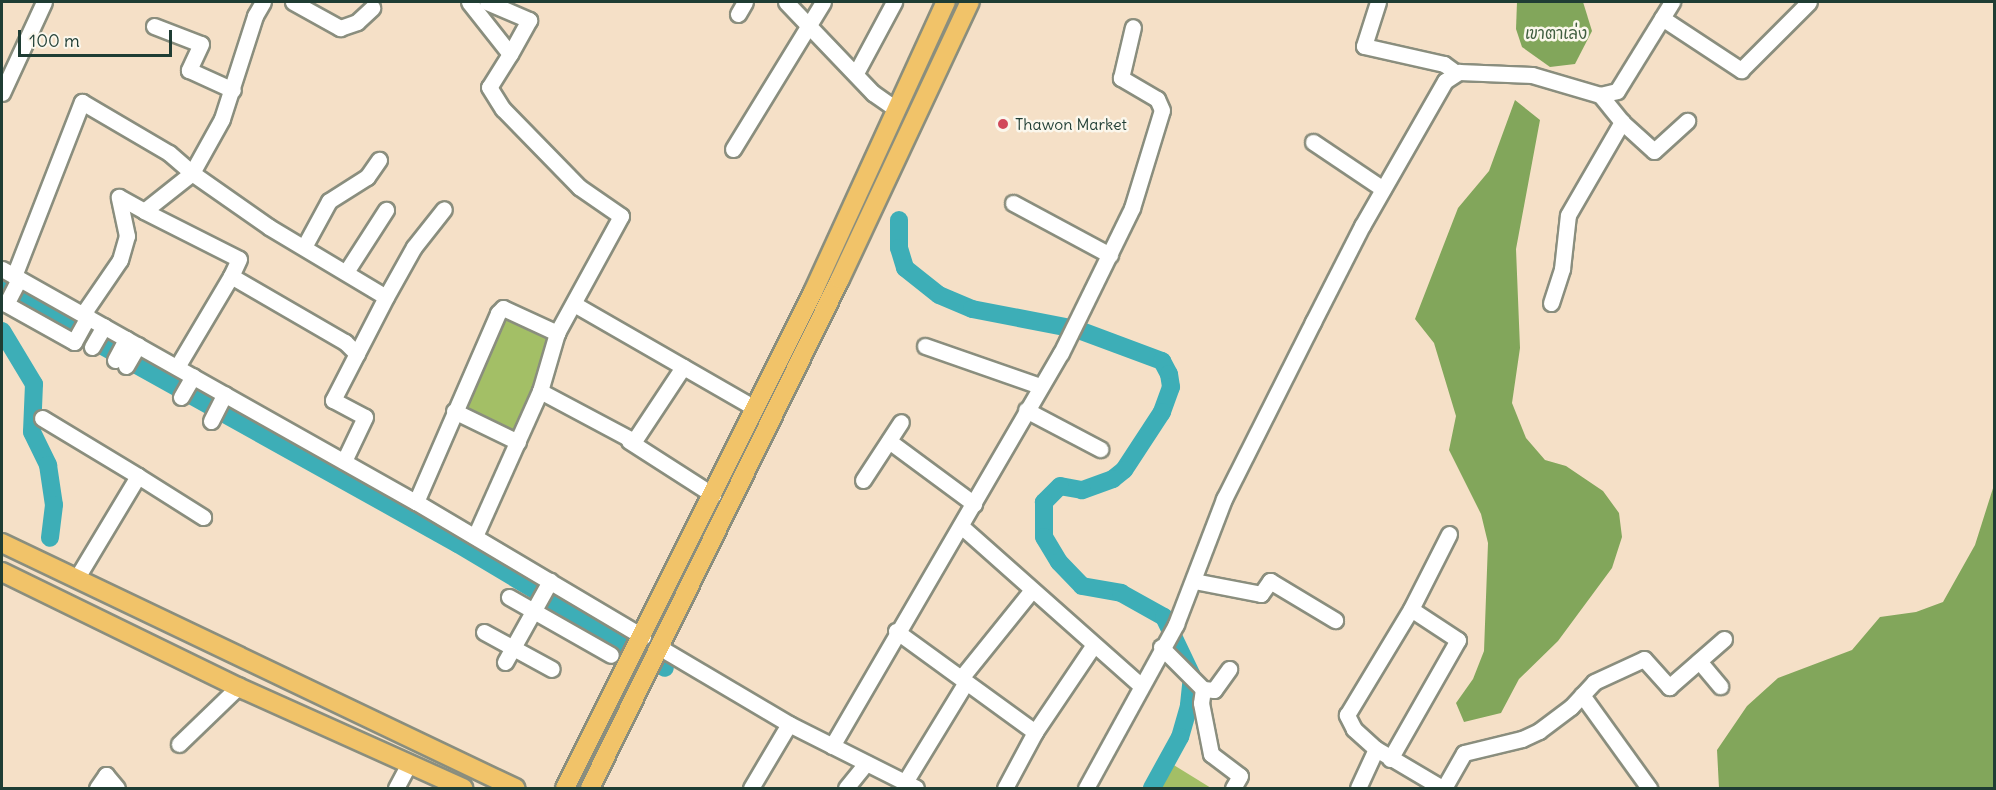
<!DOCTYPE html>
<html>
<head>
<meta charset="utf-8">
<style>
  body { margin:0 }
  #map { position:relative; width:1996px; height:790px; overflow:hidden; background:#f5e0c7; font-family:Delius,"Playpen Sans Thai",sans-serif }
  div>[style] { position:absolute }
  .green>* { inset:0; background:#a3bf66 }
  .forest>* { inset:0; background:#82a65b }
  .river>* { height:18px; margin:-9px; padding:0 9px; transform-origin:9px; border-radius:9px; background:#3daeb7 }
  .roads { filter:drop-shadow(2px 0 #8a8e7e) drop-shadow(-2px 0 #8a8e7e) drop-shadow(0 2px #8a8e7e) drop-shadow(0 -2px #8a8e7e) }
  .minor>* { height:15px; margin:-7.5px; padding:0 7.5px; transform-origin:7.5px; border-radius:7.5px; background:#fff }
  .major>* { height:18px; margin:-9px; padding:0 9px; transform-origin:9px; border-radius:9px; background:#f1c369 }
  .dots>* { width:16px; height:16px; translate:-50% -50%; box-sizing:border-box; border:3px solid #fbf7ec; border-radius:50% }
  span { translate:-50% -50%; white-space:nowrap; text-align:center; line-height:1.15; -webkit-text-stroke:5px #fbf7ec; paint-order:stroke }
  .park-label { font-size:16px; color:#405e40 }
  .poi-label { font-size:16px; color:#1f3d34 }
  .left { translate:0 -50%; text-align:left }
  .frame { position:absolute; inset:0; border:3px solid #1f3d34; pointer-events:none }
  .scale { position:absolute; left:18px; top:30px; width:154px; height:27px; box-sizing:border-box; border:3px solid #1f3d34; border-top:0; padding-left:8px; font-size:18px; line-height:21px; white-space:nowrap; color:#1f3d34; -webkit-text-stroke:4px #fbf7ec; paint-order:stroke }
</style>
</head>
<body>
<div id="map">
  <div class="green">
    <div style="clip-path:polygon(498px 313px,557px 333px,518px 442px,454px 411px)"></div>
    <div style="clip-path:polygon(1164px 759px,1211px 788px,1146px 788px)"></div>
  </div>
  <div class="forest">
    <div style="clip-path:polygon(1517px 2px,1583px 2px,1592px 31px,1575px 64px,1550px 67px,1522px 47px,1516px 29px)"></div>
    <div style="clip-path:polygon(1515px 100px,1540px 120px,1516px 249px,1520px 348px,1512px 403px,1526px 438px,1545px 460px,1566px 466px,1603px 491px,1619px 513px,1622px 537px,1612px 568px,1558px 641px,1519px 679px,1501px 713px,1464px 722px,1456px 703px,1473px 679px,1484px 651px,1488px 543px,1481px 514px,1449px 450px,1456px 416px,1434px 343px,1415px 319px,1458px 208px,1489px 171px)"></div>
    <div style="clip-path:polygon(1994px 485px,1994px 788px,1719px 788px,1717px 750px,1747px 706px,1778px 678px,1852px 650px,1880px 617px,1916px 612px,1943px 602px,1975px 545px)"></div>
  </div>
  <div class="river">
    <div style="left:899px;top:220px;width:28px;rotate:90deg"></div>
    <div style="left:899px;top:248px;width:21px;rotate:73deg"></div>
    <div style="left:905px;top:268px;width:43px;rotate:38.5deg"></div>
    <div style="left:939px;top:295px;width:36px;rotate:23deg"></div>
    <div style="left:972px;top:309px;width:106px;rotate:10.9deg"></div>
    <div style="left:1076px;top:329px;width:92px;rotate:20.4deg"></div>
    <div style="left:1162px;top:361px;width:15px;rotate:62deg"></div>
    <div style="left:1169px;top:374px;width:13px;rotate:81deg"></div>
    <div style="left:1171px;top:387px;width:27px;rotate:110deg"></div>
    <div style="left:1162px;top:412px;width:69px;rotate:123.2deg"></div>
    <div style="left:1124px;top:470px;width:14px;rotate:141deg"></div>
    <div style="left:1113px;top:479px;width:33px;rotate:160deg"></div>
    <div style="left:1082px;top:490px;width:22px;rotate:-170deg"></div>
    <div style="left:1060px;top:486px;width:23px;rotate:135deg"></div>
    <div style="left:1044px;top:502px;width:35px;rotate:90deg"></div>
    <div style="left:1044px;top:537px;width:29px;rotate:59deg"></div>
    <div style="left:1059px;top:562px;width:33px;rotate:46deg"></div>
    <div style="left:1082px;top:586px;width:40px;rotate:10deg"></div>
    <div style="left:1121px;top:593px;width:49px;rotate:29.2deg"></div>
    <div style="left:1164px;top:617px;width:65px;rotate:64.6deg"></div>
    <div style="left:1192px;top:676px;width:30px;rotate:96deg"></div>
    <div style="left:1189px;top:706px;width:32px;rotate:106deg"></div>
    <div style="left:1180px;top:737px;width:58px;rotate:118.8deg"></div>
    <div style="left:2px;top:290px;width:522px;rotate:29.12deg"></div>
    <div style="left:458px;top:544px;width:241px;rotate:30.9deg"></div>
    <div style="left:2px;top:331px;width:62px;rotate:58.9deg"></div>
    <div style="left:34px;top:384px;width:48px;rotate:92.4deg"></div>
    <div style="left:32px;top:432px;width:37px;rotate:64deg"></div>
    <div style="left:48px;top:465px;width:40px;rotate:81.5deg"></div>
    <div style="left:54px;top:505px;width:33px;rotate:97deg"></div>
  </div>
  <div class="roads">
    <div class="minor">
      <div style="left:263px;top:2px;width:16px;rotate:120deg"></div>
      <div style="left:255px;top:16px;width:108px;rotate:107.8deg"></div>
      <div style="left:222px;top:119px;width:62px;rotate:119.1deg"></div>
      <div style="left:192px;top:173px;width:94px;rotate:35deg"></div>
      <div style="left:269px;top:227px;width:136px;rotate:30.9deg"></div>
      <div style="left:386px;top:297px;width:116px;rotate:117.2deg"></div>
      <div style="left:333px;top:400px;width:36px;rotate:28deg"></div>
      <div style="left:365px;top:417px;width:49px;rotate:115.5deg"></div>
      <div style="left:293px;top:2px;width:54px;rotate:29deg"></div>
      <div style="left:340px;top:28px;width:18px;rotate:-19deg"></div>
      <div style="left:357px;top:22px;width:21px;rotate:-43deg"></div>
      <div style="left:469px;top:2px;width:66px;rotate:51.7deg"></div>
      <div style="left:510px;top:54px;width:39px;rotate:122deg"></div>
      <div style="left:489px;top:87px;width:26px;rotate:58deg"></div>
      <div style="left:503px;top:109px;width:109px;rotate:45.7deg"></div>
      <div style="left:579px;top:187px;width:51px;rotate:34.6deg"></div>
      <div style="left:621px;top:216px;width:133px;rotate:118.7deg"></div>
      <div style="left:557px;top:333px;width:60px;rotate:106.3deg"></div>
      <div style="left:540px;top:391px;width:159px;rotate:114.1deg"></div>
      <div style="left:487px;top:2px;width:46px;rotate:23.2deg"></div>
      <div style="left:529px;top:20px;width:39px;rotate:119deg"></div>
      <div style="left:786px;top:2px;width:126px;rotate:46.3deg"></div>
      <div style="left:873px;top:93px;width:29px;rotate:35deg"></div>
      <div style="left:1378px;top:2px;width:46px;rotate:107.7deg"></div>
      <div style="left:1364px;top:46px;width:82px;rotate:12.7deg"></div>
      <div style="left:1444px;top:64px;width:14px;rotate:36deg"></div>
      <div style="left:738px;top:14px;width:14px;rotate:-60deg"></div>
      <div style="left:1662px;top:18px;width:95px;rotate:33.4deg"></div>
      <div style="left:1741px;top:70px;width:96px;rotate:-45deg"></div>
      <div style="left:154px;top:26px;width:50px;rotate:21deg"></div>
      <div style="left:201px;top:44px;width:29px;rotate:115deg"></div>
      <div style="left:189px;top:70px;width:48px;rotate:24.4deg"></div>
      <div style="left:856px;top:73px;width:81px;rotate:-61.8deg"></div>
      <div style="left:2px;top:93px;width:100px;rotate:-65.2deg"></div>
      <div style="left:1622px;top:122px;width:43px;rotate:42.2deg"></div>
      <div style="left:1654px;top:151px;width:45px;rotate:-42.3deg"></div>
      <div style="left:1313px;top:142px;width:84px;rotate:33.9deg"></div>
      <div style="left:733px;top:149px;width:172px;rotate:-58.5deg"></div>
      <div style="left:1013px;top:203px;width:110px;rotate:28.2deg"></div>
      <div style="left:304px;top:247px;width:52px;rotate:-61.5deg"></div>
      <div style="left:329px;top:201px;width:45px;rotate:-32.3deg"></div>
      <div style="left:367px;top:177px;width:21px;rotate:-55deg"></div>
      <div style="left:2px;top:269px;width:475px;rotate:29.4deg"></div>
      <div style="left:416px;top:502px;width:264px;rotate:30.7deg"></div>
      <div style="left:346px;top:272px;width:74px;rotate:-57.2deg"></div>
      <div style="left:14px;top:276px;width:187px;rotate:-68.7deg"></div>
      <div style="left:82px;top:102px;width:101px;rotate:30.4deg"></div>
      <div style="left:169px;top:153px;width:30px;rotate:41deg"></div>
      <div style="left:192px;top:173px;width:61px;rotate:141.6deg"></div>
      <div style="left:144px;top:211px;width:106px;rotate:26.8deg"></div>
      <div style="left:239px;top:259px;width:19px;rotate:115deg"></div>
      <div style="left:19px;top:279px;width:28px;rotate:117deg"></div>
      <div style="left:6px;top:304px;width:78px;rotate:29.2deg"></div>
      <div style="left:74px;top:342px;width:29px;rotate:-61deg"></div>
      <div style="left:386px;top:297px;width:57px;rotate:-60.8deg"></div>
      <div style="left:414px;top:247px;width:48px;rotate:-51.7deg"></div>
      <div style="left:1551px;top:303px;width:36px;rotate:-72deg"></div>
      <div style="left:1562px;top:269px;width:54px;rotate:-83.7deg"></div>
      <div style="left:1568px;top:215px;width:108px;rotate:-59.9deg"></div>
      <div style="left:1622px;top:122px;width:35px;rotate:-129deg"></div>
      <div style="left:574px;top:304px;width:209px;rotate:29.9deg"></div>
      <div style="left:83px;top:314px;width:65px;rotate:-55.6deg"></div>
      <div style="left:120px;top:260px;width:25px;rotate:-74deg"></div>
      <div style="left:127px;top:236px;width:40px;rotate:-102deg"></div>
      <div style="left:119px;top:197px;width:29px;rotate:29deg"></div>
      <div style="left:925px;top:346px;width:122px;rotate:19.2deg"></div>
      <div style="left:92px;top:347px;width:24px;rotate:-60deg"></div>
      <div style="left:115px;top:360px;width:24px;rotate:-62deg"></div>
      <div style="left:126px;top:366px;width:24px;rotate:-60deg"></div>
      <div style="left:177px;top:367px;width:106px;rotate:-59.3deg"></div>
      <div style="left:231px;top:276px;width:132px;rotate:30.1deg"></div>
      <div style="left:345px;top:342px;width:17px;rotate:45deg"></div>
      <div style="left:540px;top:391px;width:106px;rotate:28deg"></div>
      <div style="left:634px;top:441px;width:89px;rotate:-56.5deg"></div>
      <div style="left:181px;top:397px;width:24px;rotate:-60deg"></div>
      <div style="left:1026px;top:410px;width:84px;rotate:27.8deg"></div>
      <div style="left:454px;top:411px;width:71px;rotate:25.8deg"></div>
      <div style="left:42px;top:418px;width:112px;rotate:31.1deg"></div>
      <div style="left:138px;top:476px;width:120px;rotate:121deg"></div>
      <div style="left:211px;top:421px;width:30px;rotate:-63deg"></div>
      <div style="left:629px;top:441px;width:100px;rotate:32.7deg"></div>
      <div style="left:889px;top:441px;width:106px;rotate:36.5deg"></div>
      <div style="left:138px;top:476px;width:77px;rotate:32.2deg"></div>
      <div style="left:863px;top:480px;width:69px;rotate:-56.8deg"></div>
      <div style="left:416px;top:502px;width:206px;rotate:-66.5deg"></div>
      <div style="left:498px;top:313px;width:7px;rotate:-45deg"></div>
      <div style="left:503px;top:308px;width:60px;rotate:24.8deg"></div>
      <div style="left:961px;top:526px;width:239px;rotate:41.6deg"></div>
      <div style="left:1194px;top:581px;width:68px;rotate:11deg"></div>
      <div style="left:1261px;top:594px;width:16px;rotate:-55deg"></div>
      <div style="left:1270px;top:581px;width:76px;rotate:31deg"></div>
      <div style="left:509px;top:597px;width:117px;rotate:29.6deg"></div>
      <div style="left:896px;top:631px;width:172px;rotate:36deg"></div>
      <div style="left:484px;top:632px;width:77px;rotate:28.6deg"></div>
      <div style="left:659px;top:647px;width:151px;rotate:30.6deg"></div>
      <div style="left:789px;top:724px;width:142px;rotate:26.7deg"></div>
      <div style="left:1161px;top:647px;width:59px;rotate:45deg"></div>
      <div style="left:1203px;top:689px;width:14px;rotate:98deg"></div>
      <div style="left:1201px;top:703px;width:52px;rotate:78.9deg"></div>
      <div style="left:1211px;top:754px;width:36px;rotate:37deg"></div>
      <div style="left:1240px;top:776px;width:14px;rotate:120deg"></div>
      <div style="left:1699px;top:661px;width:33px;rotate:50deg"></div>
      <div style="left:505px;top:662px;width:93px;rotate:-60.9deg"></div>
      <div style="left:961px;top:678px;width:113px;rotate:-51.1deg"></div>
      <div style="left:1203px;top:689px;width:11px;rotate:5deg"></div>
      <div style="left:1214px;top:690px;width:26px;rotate:-54deg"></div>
      <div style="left:1582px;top:695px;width:115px;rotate:54.2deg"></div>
      <div style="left:179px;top:744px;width:82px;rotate:-44deg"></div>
      <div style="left:832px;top:746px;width:455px;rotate:-59.8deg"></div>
      <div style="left:1061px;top:353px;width:161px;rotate:-63.9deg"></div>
      <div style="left:1132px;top:208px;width:102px;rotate:-73deg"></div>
      <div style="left:1162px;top:110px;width:12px;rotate:-114deg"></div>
      <div style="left:1157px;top:99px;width:42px;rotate:-149.7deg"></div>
      <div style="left:1121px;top:78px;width:52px;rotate:-76.8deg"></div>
      <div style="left:1390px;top:759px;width:137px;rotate:-60.3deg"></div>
      <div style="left:1458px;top:640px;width:56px;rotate:-146.6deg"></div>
      <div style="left:905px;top:782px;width:117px;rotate:-58.6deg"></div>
      <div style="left:97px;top:788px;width:16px;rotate:-55deg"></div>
      <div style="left:106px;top:775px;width:17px;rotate:50deg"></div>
      <div style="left:396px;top:788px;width:27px;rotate:-62deg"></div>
      <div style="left:751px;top:788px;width:74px;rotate:-59.3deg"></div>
      <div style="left:846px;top:788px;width:32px;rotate:-51deg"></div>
      <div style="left:1005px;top:788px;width:64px;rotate:-61.8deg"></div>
      <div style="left:1035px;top:732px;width:104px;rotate:-56deg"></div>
      <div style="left:1086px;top:788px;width:187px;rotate:-61.2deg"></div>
      <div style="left:1176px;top:624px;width:134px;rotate:-69deg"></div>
      <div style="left:1224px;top:499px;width:198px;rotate:-63.3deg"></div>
      <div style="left:1313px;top:322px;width:108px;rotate:-63deg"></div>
      <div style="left:1362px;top:226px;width:167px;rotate:-60.2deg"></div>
      <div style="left:1445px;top:81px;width:17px;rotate:-33deg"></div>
      <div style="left:1459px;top:72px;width:73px;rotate:2.4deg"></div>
      <div style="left:1532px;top:75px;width:71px;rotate:16.4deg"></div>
      <div style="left:1600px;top:95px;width:17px;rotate:-13deg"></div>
      <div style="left:1617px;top:91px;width:105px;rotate:-58.3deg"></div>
      <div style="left:1358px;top:788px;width:43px;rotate:-65.2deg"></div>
      <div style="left:1442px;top:788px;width:77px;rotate:-149.4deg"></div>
      <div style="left:1376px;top:749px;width:30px;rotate:-138deg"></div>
      <div style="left:1354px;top:729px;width:16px;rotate:-117deg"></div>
      <div style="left:1347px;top:715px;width:124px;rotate:-58.9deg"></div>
      <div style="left:1411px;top:609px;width:84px;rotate:-63.1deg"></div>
      <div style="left:1444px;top:788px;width:40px;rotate:-60.3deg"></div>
      <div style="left:1464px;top:753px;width:60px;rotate:-13.6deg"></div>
      <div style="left:1522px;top:739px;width:19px;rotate:-25deg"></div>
      <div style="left:1539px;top:731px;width:40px;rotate:-37deg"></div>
      <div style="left:1571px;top:707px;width:34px;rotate:-47deg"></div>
      <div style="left:1594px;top:682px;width:55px;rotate:-24.7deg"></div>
      <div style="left:1644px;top:659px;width:38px;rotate:48deg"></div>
      <div style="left:1669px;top:687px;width:73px;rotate:-41.1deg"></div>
    </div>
    <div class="major">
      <div style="left:2px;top:543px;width:569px;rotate:25.53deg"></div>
      <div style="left:2px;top:572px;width:263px;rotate:26deg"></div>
      <div style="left:238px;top:687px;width:247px;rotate:24.2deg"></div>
      <div style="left:565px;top:788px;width:555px;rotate:-63.43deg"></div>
      <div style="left:813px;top:292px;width:319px;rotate:-65.4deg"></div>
      <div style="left:590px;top:788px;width:567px;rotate:-63.84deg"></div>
      <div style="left:840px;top:279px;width:306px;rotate:-64.9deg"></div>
    </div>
  </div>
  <div class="dots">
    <div style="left:1003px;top:124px;background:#d1495b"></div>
  </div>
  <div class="park-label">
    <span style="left:1556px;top:33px">เขาตาเล่ง</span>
  </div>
  <div class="poi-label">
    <span class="left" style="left:1015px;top:124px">Thawon Market</span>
  </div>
  <div class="frame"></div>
  <div class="scale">100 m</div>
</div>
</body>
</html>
